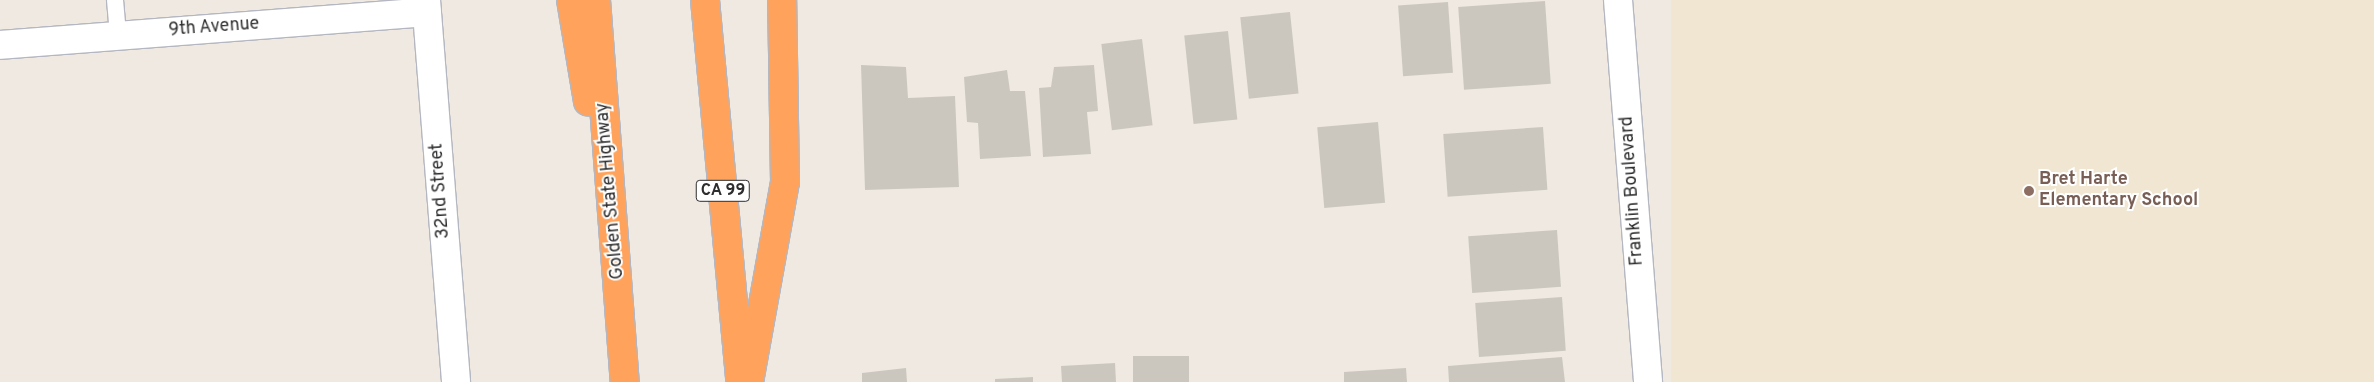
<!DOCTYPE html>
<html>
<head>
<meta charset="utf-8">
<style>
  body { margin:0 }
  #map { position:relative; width:2374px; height:382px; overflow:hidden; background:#efe9e1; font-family:Overpass,sans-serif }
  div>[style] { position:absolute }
  .education>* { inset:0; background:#f0e6d1; transform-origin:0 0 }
  .building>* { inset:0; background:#cbc7bf; transform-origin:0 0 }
  .roads { filter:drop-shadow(1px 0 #b4b7c1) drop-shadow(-1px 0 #b4b7c1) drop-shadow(0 1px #b4b7c1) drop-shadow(0 -1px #b4b7c1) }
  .service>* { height:16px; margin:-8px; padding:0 8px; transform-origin:8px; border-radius:8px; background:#fff }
  .minor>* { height:28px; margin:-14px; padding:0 14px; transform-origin:14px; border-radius:14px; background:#fff }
  .secondary>* { height:28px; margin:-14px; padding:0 14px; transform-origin:14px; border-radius:14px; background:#fff }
  .motorway>* { height:28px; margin:-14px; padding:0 14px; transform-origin:14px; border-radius:14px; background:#ffa35c }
  .dots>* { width:14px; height:14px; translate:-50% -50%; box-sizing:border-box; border:2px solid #fff; border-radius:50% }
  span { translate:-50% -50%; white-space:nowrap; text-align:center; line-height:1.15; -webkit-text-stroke:4px #fff; paint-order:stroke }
  .shield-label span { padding:1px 4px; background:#fff; border:1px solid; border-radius:4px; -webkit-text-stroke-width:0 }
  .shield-label { font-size:16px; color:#2e2e2e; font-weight:700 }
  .street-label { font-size:18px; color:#2e2e2e }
  .education-label { font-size:18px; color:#785e54; font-weight:700 }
  .left { translate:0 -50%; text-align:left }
</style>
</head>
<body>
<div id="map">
  <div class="education">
    <div style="left:1671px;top:0;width:703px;height:383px"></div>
  </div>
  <div class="building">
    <div style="left:1545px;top:1px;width:83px;height:87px;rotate:86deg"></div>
    <div style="left:1448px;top:2px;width:71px;height:50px;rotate:86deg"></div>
    <div style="left:1290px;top:12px;width:82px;height:50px;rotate:84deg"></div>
    <div style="left:1228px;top:31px;width:89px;height:44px;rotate:84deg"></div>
    <div style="left:1142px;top:39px;width:87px;height:41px;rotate:83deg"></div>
    <div style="clip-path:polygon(861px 65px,906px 67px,908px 98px,955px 96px,959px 187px,865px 190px)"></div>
    <div style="clip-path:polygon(1094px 65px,1098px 111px,1087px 112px,1091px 154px,1043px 157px,1039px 88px,1051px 87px,1054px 67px)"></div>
    <div style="clip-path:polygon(1007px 70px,1010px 91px,1025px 91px,1031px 156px,980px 159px,978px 123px,967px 122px,964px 77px)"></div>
    <div style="left:1378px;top:122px;width:81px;height:61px;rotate:85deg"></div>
    <div style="left:1543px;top:127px;width:63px;height:100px;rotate:86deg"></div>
    <div style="left:1557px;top:230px;width:57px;height:89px;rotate:86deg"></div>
    <div style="left:1562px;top:297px;width:54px;height:87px;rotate:86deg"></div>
    <div style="left:1133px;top:356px;width:56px;height:26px"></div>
    <div style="clip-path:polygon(1562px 357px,1565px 382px,1449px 382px,1448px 366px)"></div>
    <div style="clip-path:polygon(1115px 363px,1116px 382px,1062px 382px,1061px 366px)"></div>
    <div style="clip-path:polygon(906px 368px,907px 382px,862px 382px,862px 373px)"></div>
    <div style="clip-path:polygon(1406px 368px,1407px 382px,1344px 382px,1344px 372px)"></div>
    <div style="clip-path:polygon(1033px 377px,1033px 382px,995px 382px,995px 379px)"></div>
  </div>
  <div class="roads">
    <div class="service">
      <div style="left:115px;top:0;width:34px;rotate:85deg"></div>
    </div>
    <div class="minor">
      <div style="left:426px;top:0;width:383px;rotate:85.5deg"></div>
      <div style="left:0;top:45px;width:428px;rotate:-4.4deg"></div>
    </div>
    <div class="secondary">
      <div style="left:1618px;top:0;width:383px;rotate:85.5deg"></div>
    </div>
    <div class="motorway">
      <div style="left:571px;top:0;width:103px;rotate:80.5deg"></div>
      <div style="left:596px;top:0;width:383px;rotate:85.7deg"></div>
      <div style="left:705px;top:0;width:380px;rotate:84.7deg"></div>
      <div style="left:749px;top:382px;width:203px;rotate:-79.8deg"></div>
      <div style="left:785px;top:182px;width:182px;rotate:-90.9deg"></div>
    </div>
  </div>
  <div class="dots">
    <div style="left:2029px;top:191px;background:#8d6e63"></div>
  </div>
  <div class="shield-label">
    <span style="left:723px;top:191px">CA 99</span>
  </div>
  <div class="street-label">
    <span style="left:214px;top:28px;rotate:-4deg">9th Avenue</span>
    <span style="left:441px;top:191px;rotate:-94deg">32nd Street</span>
    <span style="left:611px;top:191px;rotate:-95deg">Golden State Highway</span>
    <span style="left:1633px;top:191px;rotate:-94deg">Franklin Boulevard</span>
  </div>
  <div class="education-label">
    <span class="left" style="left:2039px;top:191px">Bret Harte<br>Elementary School</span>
  </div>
</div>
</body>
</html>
